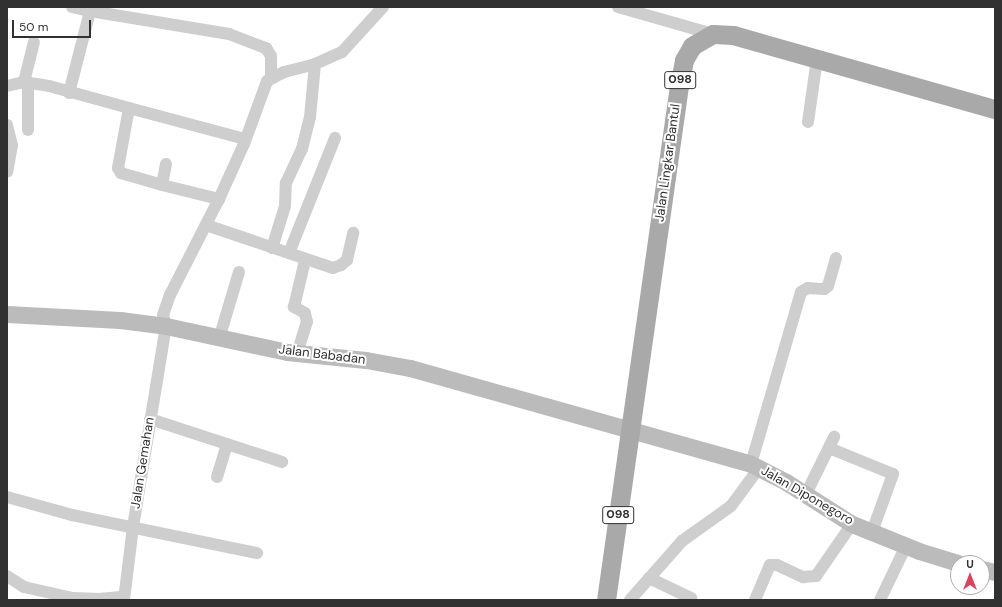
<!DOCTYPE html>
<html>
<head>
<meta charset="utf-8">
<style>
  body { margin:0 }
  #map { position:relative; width:1002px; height:607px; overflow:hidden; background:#fff; font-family:"DM Sans",sans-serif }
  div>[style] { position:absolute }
  .street>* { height:12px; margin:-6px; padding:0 6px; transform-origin:6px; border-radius:6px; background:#cecece }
  .secondary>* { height:17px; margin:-8.5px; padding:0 8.5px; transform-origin:8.5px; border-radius:8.5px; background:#bbb }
  .primary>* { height:19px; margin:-9.5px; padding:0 9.5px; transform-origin:9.5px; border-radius:9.5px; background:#a9a9a9 }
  span { translate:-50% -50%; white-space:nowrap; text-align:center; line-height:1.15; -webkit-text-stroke:4px #fff; paint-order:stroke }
  .shield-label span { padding:1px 3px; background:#fff; border:1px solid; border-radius:3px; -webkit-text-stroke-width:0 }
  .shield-label { font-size:12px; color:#313131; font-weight:700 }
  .street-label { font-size:13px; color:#313131 }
  .frame { position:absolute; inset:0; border:8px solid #313131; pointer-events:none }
  .north { position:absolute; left:950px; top:555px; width:40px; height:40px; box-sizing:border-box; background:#fff; border:1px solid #adadad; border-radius:50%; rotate:0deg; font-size:11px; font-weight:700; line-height:16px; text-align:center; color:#313131 }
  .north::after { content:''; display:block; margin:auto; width:14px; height:18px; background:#d8445c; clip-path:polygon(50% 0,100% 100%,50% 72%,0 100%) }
  .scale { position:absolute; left:12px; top:20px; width:79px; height:18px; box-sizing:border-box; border:2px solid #313131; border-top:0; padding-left:5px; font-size:12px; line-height:14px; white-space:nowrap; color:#313131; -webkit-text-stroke:3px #fff; paint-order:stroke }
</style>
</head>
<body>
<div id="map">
  <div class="street">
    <div style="left:72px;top:7px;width:18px;rotate:13deg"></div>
    <div style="left:618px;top:7px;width:99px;rotate:15.9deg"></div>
    <div style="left:24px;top:82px;width:25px;rotate:9deg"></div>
    <div style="left:49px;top:86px;width:83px;rotate:15.4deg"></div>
    <div style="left:129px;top:108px;width:61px;rotate:100.4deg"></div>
    <div style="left:118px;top:168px;width:6px;rotate:59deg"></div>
    <div style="left:121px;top:173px;width:43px;rotate:16.3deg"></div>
    <div style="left:28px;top:83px;width:47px;rotate:90deg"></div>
    <div style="left:7px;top:86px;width:17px;rotate:-13deg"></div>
    <div style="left:24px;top:82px;width:41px;rotate:-76deg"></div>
    <div style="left:69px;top:93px;width:85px;rotate:-75.6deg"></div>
    <div style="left:90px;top:11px;width:141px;rotate:9.4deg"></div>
    <div style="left:229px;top:34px;width:40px;rotate:21deg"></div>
    <div style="left:266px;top:48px;width:9px;rotate:58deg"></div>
    <div style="left:271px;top:56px;width:21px;rotate:90deg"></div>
    <div style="left:129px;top:108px;width:120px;rotate:15deg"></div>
    <div style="left:808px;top:122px;width:64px;rotate:-81.9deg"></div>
    <div style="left:7px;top:125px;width:21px;rotate:76deg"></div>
    <div style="left:12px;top:145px;width:27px;rotate:100deg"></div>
    <div style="left:166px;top:164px;width:21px;rotate:101deg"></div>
    <div style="left:162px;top:185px;width:59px;rotate:13.8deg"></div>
    <div style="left:206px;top:225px;width:134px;rotate:18.7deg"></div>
    <div style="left:333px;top:268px;width:9px;rotate:-21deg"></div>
    <div style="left:341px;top:265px;width:8px;rotate:-40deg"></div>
    <div style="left:347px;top:260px;width:28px;rotate:-77deg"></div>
    <div style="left:272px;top:248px;width:44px;rotate:-72.8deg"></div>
    <div style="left:285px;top:206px;width:23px;rotate:-88deg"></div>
    <div style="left:286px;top:183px;width:38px;rotate:-65deg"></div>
    <div style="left:302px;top:149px;width:33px;rotate:-76deg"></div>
    <div style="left:310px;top:117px;width:53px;rotate:-84.6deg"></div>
    <div style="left:289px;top:253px;width:124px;rotate:-68.2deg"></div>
    <div style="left:219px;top:339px;width:70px;rotate:-73.4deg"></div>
    <div style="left:297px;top:354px;width:34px;rotate:-73deg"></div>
    <div style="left:307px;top:322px;width:9px;rotate:-103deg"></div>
    <div style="left:305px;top:313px;width:13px;rotate:-151deg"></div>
    <div style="left:294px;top:307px;width:48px;rotate:-76.8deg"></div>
    <div style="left:150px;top:419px;width:139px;rotate:18deg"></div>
    <div style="left:829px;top:448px;width:69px;rotate:22.1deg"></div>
    <div style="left:893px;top:474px;width:62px;rotate:109.9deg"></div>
    <div style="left:751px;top:464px;width:179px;rotate:-73.8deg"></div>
    <div style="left:801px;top:292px;width:8px;rotate:-30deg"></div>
    <div style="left:808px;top:288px;width:16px;rotate:4deg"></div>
    <div style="left:824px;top:289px;width:5px;rotate:-37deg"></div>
    <div style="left:828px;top:286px;width:29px;rotate:-74deg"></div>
    <div style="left:217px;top:477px;width:34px;rotate:-73deg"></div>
    <div style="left:806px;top:494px;width:64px;rotate:-63.8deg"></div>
    <div style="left:7px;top:497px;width:67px;rotate:15.5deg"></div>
    <div style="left:72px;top:515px;width:189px;rotate:11.6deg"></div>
    <div style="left:7px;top:576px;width:20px;rotate:33deg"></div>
    <div style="left:24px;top:587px;width:50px;rotate:12.7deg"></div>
    <div style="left:73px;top:598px;width:26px;rotate:2deg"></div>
    <div style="left:99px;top:599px;width:25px;rotate:-5deg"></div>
    <div style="left:649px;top:578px;width:47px;rotate:25.5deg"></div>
    <div style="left:124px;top:600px;width:74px;rotate:-83deg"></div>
    <div style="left:133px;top:527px;width:204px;rotate:-80.7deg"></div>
    <div style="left:166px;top:326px;width:11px;rotate:-105deg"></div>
    <div style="left:163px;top:315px;width:21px;rotate:-71deg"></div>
    <div style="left:170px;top:295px;width:108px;rotate:-63deg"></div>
    <div style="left:219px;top:199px;width:60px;rotate:-65.6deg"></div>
    <div style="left:244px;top:144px;width:67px;rotate:-69.9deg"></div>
    <div style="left:267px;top:81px;width:19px;rotate:-28deg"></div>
    <div style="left:284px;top:72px;width:32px;rotate:-14deg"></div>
    <div style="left:315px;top:64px;width:30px;rotate:-24deg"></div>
    <div style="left:342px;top:52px;width:61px;rotate:-47.7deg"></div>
    <div style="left:630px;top:600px;width:79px;rotate:-48.6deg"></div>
    <div style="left:682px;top:541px;width:60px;rotate:-35.5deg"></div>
    <div style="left:731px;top:506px;width:47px;rotate:-53.6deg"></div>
    <div style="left:755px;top:600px;width:38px;rotate:-67deg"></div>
    <div style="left:770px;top:565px;width:7px"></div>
    <div style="left:777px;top:565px;width:29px;rotate:25deg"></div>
    <div style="left:803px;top:577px;width:13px;rotate:-4deg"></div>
    <div style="left:816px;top:576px;width:63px;rotate:-55.3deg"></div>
    <div style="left:880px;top:600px;width:60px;rotate:-64.3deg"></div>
  </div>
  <div class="secondary">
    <div style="left:7px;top:314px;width:113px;rotate:3deg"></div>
    <div style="left:120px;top:320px;width:46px;rotate:7.4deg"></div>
    <div style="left:166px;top:326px;width:124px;rotate:12.1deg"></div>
    <div style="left:287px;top:352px;width:79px;rotate:5.8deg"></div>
    <div style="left:366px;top:360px;width:45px;rotate:10.3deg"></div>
    <div style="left:410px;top:368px;width:354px;rotate:15.7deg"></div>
    <div style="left:751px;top:464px;width:39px;rotate:27deg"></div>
    <div style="left:786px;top:482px;width:78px;rotate:32.5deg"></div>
    <div style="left:852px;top:524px;width:72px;rotate:21.9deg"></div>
    <div style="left:919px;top:551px;width:41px;rotate:17.1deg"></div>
    <div style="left:982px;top:569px;width:13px;rotate:13deg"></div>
  </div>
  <div class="primary">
    <div style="left:606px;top:600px;width:519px;rotate:-81.92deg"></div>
    <div style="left:679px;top:86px;width:26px;rotate:-79deg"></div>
    <div style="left:684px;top:60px;width:16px;rotate:-60deg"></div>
    <div style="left:692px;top:46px;width:24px;rotate:-30deg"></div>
    <div style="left:713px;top:34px;width:20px;rotate:3deg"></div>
    <div style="left:733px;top:35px;width:272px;rotate:15.8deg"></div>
  </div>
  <div class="shield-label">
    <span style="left:680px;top:80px">098</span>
    <span style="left:618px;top:515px">098</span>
  </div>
  <div class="street-label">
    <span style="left:668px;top:163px;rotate:-82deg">Jalan Lingkar Bantul</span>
    <span style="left:322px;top:355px;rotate:7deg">Jalan Babadan</span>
    <span style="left:143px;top:463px;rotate:-81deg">Jalan Gemahan</span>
    <span style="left:807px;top:496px;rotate:30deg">Jalan Diponegoro</span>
  </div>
  <div class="frame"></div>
  <div class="north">U</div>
  <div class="scale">50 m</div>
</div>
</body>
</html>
